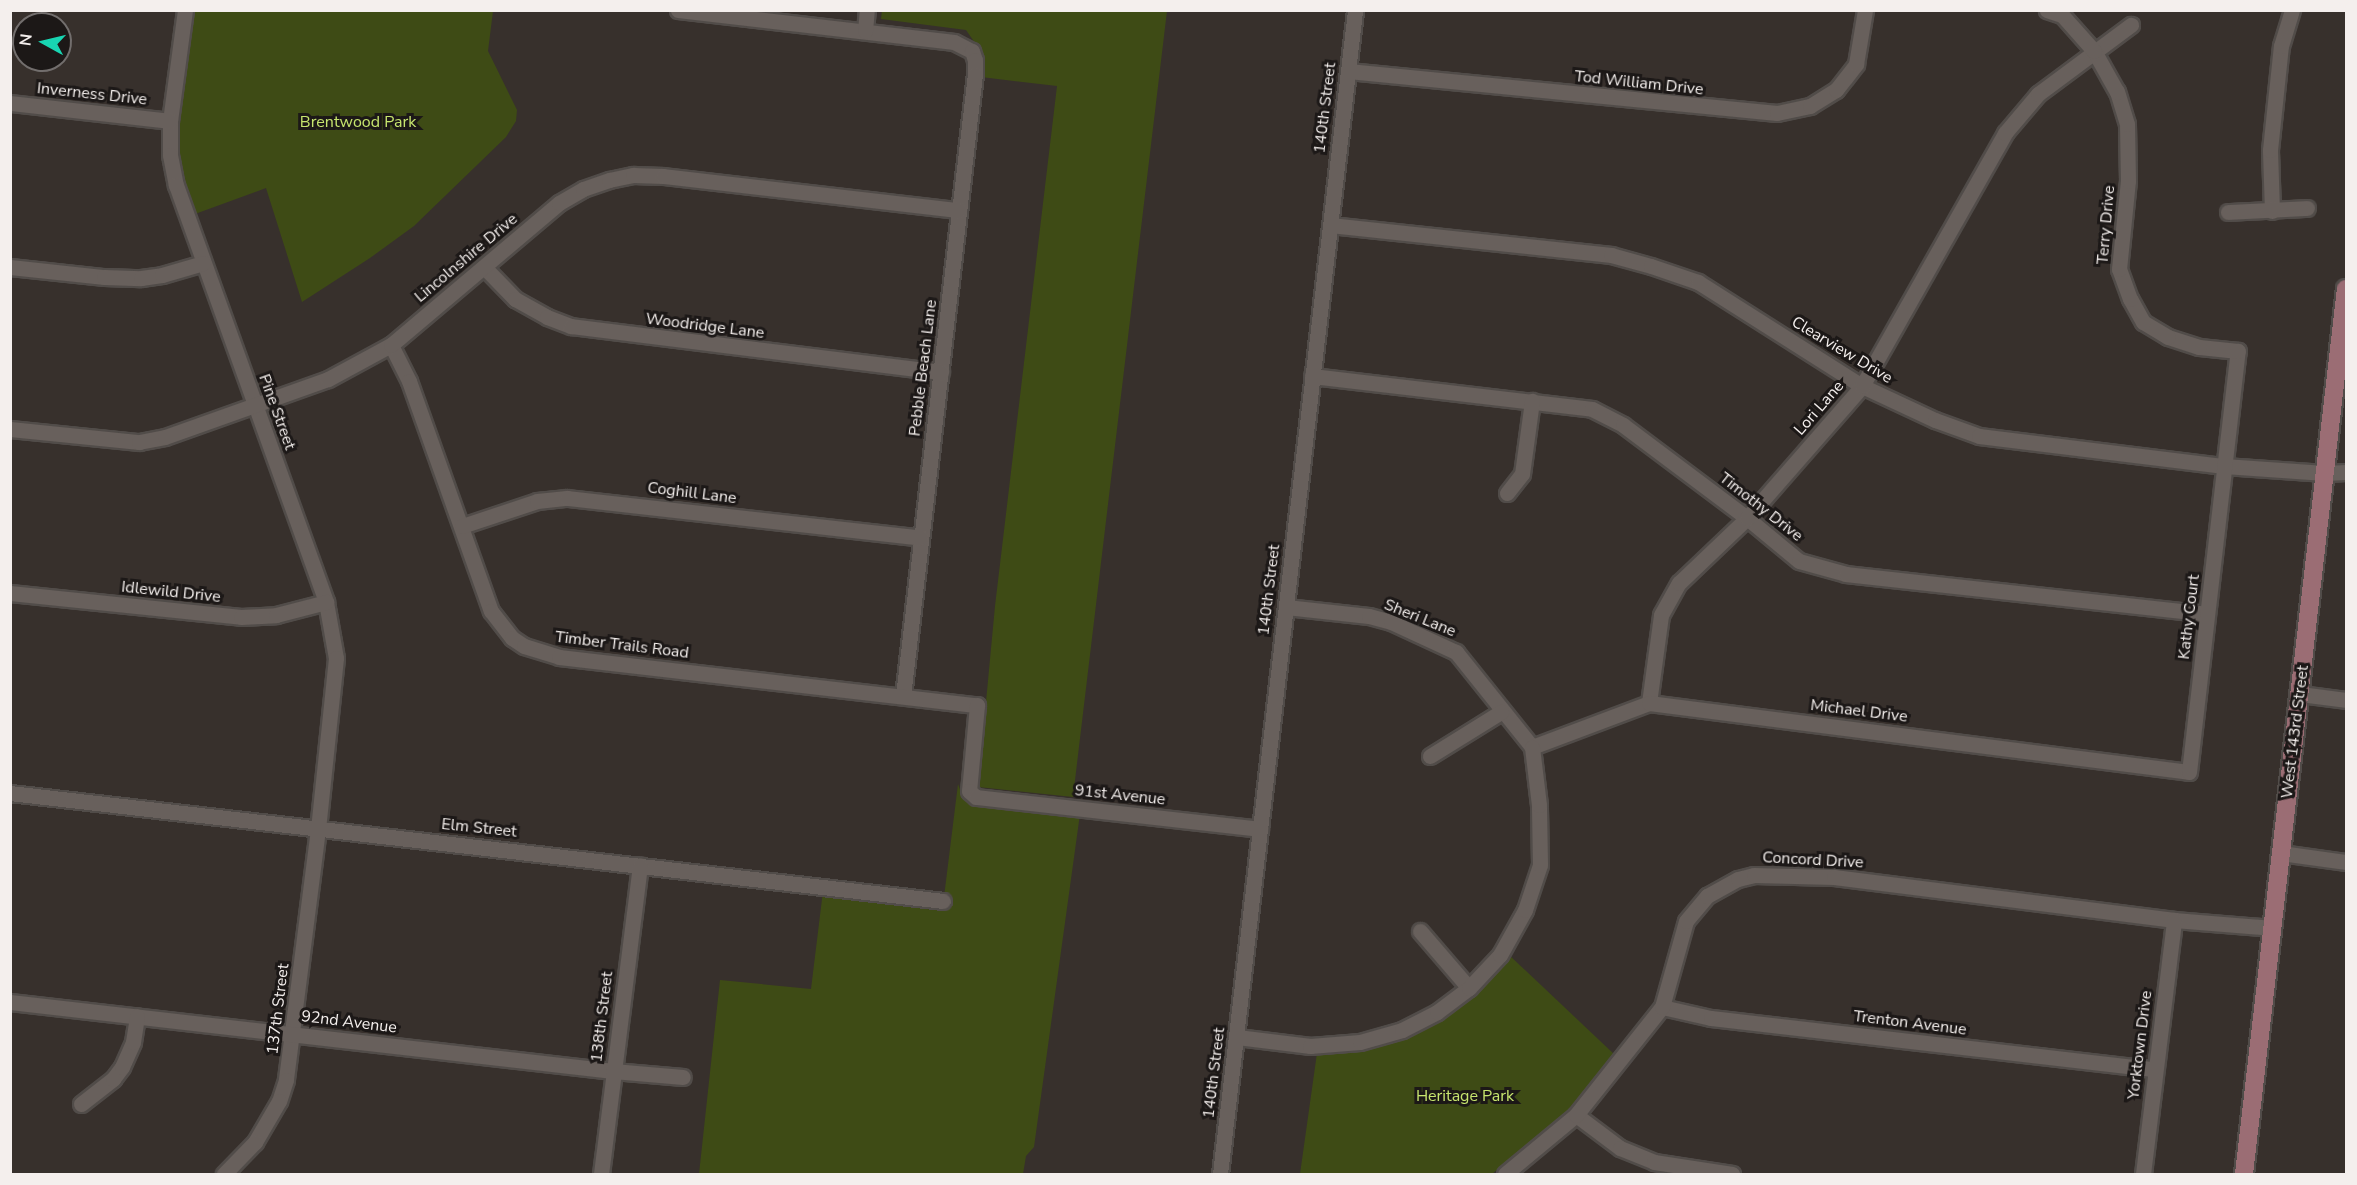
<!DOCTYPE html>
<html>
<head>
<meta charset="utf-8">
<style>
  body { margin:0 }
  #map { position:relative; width:2357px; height:1185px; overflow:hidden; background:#37302c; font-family:"Nunito Sans",sans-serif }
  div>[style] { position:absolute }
  .green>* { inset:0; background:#3e4b15 }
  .roads { filter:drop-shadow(2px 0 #514c49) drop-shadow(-2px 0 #514c49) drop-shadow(0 2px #514c49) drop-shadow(0 -2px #514c49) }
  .minor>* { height:15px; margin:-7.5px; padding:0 7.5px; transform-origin:7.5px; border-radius:7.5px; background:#68605c }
  .major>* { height:18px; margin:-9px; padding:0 9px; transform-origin:9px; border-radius:9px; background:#9b6d74 }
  span { translate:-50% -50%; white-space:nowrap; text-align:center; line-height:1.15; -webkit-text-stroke:6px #1c1817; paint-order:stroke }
  .street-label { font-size:16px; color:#f4efed }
  .park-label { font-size:16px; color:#c7e56e }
  .frame { position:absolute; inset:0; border:12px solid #f4efed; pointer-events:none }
  .north { position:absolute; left:12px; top:12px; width:60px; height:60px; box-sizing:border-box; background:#1c1817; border:2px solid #726e6d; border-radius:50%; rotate:278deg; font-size:16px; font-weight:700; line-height:24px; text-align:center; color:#f4efed }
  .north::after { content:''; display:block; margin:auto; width:21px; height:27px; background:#18d5b2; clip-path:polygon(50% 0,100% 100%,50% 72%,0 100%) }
</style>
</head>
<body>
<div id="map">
  <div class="green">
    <div style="clip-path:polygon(882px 10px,1167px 11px,1073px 797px,978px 787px,995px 606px,1057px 86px,981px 77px,982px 53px,966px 30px,881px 19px)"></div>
    <div style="clip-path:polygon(191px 11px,493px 11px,488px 51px,517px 110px,516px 121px,506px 137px,414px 226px,370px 258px,302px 302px,266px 188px,195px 214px,184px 184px,178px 143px)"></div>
    <div style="clip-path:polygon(958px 784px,962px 795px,969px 801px,1080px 814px,1034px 1147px,1026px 1156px,1023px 1174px,699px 1174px,720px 980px,811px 989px,823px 891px,919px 902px,927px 909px,937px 910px,943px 905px)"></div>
    <div style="clip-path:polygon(1508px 954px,1615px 1055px,1571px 1108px,1492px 1174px,1300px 1174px,1317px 1053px,1337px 1053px,1372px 1047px,1415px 1033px,1467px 1000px,1497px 971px)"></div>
  </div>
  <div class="roads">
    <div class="minor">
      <div style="left:185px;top:10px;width:112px;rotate:97.7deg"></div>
      <div style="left:170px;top:121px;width:34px;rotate:90deg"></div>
      <div style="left:170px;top:155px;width:31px;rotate:79deg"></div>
      <div style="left:176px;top:185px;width:443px;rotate:70.2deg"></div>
      <div style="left:326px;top:602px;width:57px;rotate:79.9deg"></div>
      <div style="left:336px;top:658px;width:172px;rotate:96deg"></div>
      <div style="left:318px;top:829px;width:253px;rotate:97.3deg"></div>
      <div style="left:286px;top:1080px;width:22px;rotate:108deg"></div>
      <div style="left:279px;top:1101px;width:48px;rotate:120.3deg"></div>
      <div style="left:255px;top:1142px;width:45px;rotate:134.1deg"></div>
      <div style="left:678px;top:10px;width:278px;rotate:6.6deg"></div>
      <div style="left:954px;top:42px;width:20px;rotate:27deg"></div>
      <div style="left:972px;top:51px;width:9px;rotate:72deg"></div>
      <div style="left:975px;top:60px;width:14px;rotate:90deg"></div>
      <div style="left:975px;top:74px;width:626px;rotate:96.6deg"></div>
      <div style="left:865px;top:31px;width:21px;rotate:-85deg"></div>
      <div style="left:1348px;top:71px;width:431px;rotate:5.6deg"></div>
      <div style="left:1777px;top:113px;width:34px;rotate:-12deg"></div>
      <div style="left:1810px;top:106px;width:31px;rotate:-32deg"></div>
      <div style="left:1836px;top:90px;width:33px;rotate:-52deg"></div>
      <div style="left:1856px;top:64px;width:55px;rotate:-80.5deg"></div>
      <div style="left:10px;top:103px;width:161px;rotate:6.4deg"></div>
      <div style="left:2272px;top:211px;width:61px;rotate:-91.9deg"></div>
      <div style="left:2270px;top:150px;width:105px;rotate:-84deg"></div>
      <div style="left:2281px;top:46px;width:38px;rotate:-73deg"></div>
      <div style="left:2228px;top:212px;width:79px;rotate:-2.9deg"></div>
      <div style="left:1330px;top:225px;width:283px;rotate:6.1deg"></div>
      <div style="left:1611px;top:255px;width:41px;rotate:15.4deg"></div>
      <div style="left:1651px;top:266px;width:50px;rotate:18.8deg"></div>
      <div style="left:1698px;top:282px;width:194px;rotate:32.4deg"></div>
      <div style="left:1862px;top:386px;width:81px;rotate:25deg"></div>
      <div style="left:1935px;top:420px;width:47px;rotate:20deg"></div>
      <div style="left:1979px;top:436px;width:247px;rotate:7deg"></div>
      <div style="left:2224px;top:466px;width:101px;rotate:4deg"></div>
      <div style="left:2325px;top:473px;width:21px;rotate:-3deg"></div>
      <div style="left:10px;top:267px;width:95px;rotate:6.1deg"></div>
      <div style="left:104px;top:277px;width:37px;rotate:2deg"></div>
      <div style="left:141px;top:278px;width:21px;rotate:-8deg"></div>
      <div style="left:162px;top:275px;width:43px;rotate:-16.3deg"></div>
      <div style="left:484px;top:267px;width:45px;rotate:45.9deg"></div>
      <div style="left:515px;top:299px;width:37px;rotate:29deg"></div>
      <div style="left:547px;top:317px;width:26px;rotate:21deg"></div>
      <div style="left:571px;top:326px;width:373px;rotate:7.1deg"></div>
      <div style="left:391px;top:345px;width:40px;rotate:63.4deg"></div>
      <div style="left:409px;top:381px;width:244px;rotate:70.4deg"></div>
      <div style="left:491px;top:611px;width:34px;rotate:52deg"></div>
      <div style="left:512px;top:638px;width:14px;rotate:34deg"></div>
      <div style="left:524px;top:646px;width:37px;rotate:17deg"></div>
      <div style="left:559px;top:657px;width:421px;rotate:6.6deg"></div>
      <div style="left:977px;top:705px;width:86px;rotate:95.3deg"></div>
      <div style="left:969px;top:791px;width:9px;rotate:41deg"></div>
      <div style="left:976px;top:797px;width:286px;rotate:6.4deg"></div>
      <div style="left:1312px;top:376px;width:282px;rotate:6.7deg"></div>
      <div style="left:1592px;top:409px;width:35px;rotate:27deg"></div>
      <div style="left:1623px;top:425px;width:155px;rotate:36.9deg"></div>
      <div style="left:1747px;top:518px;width:67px;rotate:39.6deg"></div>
      <div style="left:1799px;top:561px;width:49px;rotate:15.5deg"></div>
      <div style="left:1846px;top:574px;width:363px;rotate:6.3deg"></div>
      <div style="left:10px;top:429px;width:130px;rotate:5.8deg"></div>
      <div style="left:139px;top:442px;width:26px;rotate:-11deg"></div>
      <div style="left:165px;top:437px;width:173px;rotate:-19.6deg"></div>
      <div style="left:328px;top:379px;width:72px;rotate:-28.4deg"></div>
      <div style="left:391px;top:345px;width:220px;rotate:-40.2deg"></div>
      <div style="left:559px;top:203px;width:28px;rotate:-30deg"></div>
      <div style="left:583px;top:189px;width:28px;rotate:-19deg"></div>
      <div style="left:609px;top:180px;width:25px;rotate:-12deg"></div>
      <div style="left:633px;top:175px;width:30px;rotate:2deg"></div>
      <div style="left:663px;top:176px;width:298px;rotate:6.6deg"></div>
      <div style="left:1507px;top:493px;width:24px;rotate:-52deg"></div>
      <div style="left:1522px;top:474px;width:74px;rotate:-82.2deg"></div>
      <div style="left:462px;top:526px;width:79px;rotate:-18.4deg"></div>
      <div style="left:537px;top:501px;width:30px;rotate:-6deg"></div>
      <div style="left:567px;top:498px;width:356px;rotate:6.4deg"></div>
      <div style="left:10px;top:593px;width:232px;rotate:5.9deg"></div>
      <div style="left:241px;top:617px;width:35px;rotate:-3deg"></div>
      <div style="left:276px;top:615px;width:52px;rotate:-14.6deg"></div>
      <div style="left:1286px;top:607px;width:83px;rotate:6.2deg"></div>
      <div style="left:1369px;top:616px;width:23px;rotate:15deg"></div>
      <div style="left:1391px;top:622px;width:72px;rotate:24.8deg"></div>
      <div style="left:1456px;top:652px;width:122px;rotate:51.3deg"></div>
      <div style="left:2300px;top:694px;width:46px;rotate:7.4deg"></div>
      <div style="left:1649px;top:703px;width:89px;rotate:-82.2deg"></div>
      <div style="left:1661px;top:615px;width:37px;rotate:-61deg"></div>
      <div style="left:1679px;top:583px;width:94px;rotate:-43.7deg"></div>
      <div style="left:1747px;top:518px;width:175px;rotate:-48.9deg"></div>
      <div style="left:1862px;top:386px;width:291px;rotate:-60.5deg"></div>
      <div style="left:2005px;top:133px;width:51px;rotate:-49.8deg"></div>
      <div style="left:2038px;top:94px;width:116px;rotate:-36.6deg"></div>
      <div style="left:1532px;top:747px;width:125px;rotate:-20.6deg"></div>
      <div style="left:1649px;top:703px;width:544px;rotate:7.28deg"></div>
      <div style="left:2189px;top:772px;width:424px;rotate:-83.4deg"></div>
      <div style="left:2238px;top:351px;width:39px;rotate:-174deg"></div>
      <div style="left:2199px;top:347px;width:33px;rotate:-162deg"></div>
      <div style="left:2168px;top:337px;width:29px;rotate:-149deg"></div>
      <div style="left:2143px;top:322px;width:26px;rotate:-119deg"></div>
      <div style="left:2130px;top:299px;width:32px;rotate:-110deg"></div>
      <div style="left:2119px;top:269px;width:88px;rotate:-84.2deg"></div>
      <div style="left:2128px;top:181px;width:57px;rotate:-91deg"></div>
      <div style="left:2127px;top:124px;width:34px;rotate:-107deg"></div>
      <div style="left:2117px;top:92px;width:47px;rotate:-119.3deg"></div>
      <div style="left:2094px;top:51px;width:48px;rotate:-131.6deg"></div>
      <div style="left:2062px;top:15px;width:16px;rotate:-162deg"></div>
      <div style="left:1430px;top:756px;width:84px;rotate:-31.8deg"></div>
      <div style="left:10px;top:793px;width:939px;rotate:6.6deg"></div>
      <div style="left:2281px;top:853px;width:66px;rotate:7.9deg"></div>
      <div style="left:1420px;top:931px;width:75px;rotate:49.3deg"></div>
      <div style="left:10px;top:1002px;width:607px;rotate:6.53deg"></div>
      <div style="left:613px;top:1071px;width:70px;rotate:4.9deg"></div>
      <div style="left:1662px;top:1007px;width:50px;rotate:12.7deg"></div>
      <div style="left:1711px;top:1018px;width:447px;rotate:6.6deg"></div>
      <div style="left:1237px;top:1037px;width:74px;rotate:7deg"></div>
      <div style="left:1310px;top:1046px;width:50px;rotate:-4.6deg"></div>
      <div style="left:1360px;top:1042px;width:44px;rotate:-15.9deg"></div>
      <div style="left:1402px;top:1030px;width:39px;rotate:-27deg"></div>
      <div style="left:1437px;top:1012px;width:40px;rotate:-37deg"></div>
      <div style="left:1469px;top:988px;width:45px;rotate:-46.8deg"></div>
      <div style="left:1500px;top:955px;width:51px;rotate:-60.9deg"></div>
      <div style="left:1525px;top:910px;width:47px;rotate:-71.6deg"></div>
      <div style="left:1540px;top:865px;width:60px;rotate:-91deg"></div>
      <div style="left:1539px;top:805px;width:58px;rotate:-96.9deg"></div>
      <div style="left:81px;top:1104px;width:41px;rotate:-38deg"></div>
      <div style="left:113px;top:1079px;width:15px;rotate:-53deg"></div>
      <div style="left:122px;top:1067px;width:27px;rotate:-66deg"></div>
      <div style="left:133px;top:1042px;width:26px;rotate:-81deg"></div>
      <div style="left:1576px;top:1115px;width:55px;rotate:36.9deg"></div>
      <div style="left:1620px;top:1148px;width:37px;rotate:22deg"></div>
      <div style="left:1654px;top:1162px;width:79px;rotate:8.7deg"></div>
      <div style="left:601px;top:1174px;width:311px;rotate:-82.8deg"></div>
      <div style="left:1220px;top:1174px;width:1172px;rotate:-83.38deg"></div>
      <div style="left:1505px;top:1174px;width:92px;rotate:-39.7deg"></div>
      <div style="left:1576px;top:1115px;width:138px;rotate:-51.5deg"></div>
      <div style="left:1662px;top:1007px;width:89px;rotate:-74.4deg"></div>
      <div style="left:1686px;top:921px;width:33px;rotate:-50deg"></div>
      <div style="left:1707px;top:896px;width:35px;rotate:-29deg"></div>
      <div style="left:1738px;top:879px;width:16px;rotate:-14deg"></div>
      <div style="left:1754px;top:875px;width:80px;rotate:1.4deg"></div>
      <div style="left:1834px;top:877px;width:343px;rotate:7.2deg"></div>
      <div style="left:2174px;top:920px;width:99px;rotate:4.6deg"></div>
      <div style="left:2143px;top:1174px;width:256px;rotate:-83deg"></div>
    </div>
    <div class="major">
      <div style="left:2244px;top:1174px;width:891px;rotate:-83.43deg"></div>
    </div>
  </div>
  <div class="street-label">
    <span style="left:1639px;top:83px;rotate:6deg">Tod William Drive</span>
    <span style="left:92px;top:94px;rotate:6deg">Inverness Drive</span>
    <span style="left:1325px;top:108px;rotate:-83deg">140th Street</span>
    <span style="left:2106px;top:225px;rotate:-85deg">Terry Drive</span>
    <span style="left:466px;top:258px;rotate:-40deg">Lincolnshire Drive</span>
    <span style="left:705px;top:326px;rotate:7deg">Woodridge Lane</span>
    <span style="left:1842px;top:350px;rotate:31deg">Clearview Drive</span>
    <span style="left:923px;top:368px;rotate:-83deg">Pebble Beach Lane</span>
    <span style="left:1819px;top:408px;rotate:-49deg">Lori Lane</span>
    <span style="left:277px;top:412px;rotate:70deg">Pine Street</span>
    <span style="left:692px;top:493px;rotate:7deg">Coghill Lane</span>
    <span style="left:1761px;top:507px;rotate:38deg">Timothy Drive</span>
    <span style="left:1269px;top:590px;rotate:-83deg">140th Street</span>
    <span style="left:171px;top:592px;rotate:6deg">Idlewild Drive</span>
    <span style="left:2189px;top:617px;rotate:-83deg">Kathy Court</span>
    <span style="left:1420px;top:618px;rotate:22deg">Sheri Lane</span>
    <span style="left:622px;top:645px;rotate:7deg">Timber Trails Road</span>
    <span style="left:1859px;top:711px;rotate:7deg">Michael Drive</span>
    <span style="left:2295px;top:732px;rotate:-83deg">West 143rd Street</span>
    <span style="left:1120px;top:795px;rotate:6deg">91st Avenue</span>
    <span style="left:479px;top:828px;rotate:6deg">Elm Street</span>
    <span style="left:1813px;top:860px;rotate:3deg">Concord Drive</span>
    <span style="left:278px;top:1009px;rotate:-83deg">137th Street</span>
    <span style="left:602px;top:1017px;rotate:-83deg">138th Street</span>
    <span style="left:349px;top:1022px;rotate:7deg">92nd Avenue</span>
    <span style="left:1910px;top:1023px;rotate:7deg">Trenton Avenue</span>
    <span style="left:2140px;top:1045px;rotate:-83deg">Yorktown Drive</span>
    <span style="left:1214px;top:1073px;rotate:-83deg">140th Street</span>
  </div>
  <div class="park-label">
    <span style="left:358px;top:122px">Brentwood Park</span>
    <span style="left:1465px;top:1096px">Heritage Park</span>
  </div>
  <div class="frame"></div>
  <div class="north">N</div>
</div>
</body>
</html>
